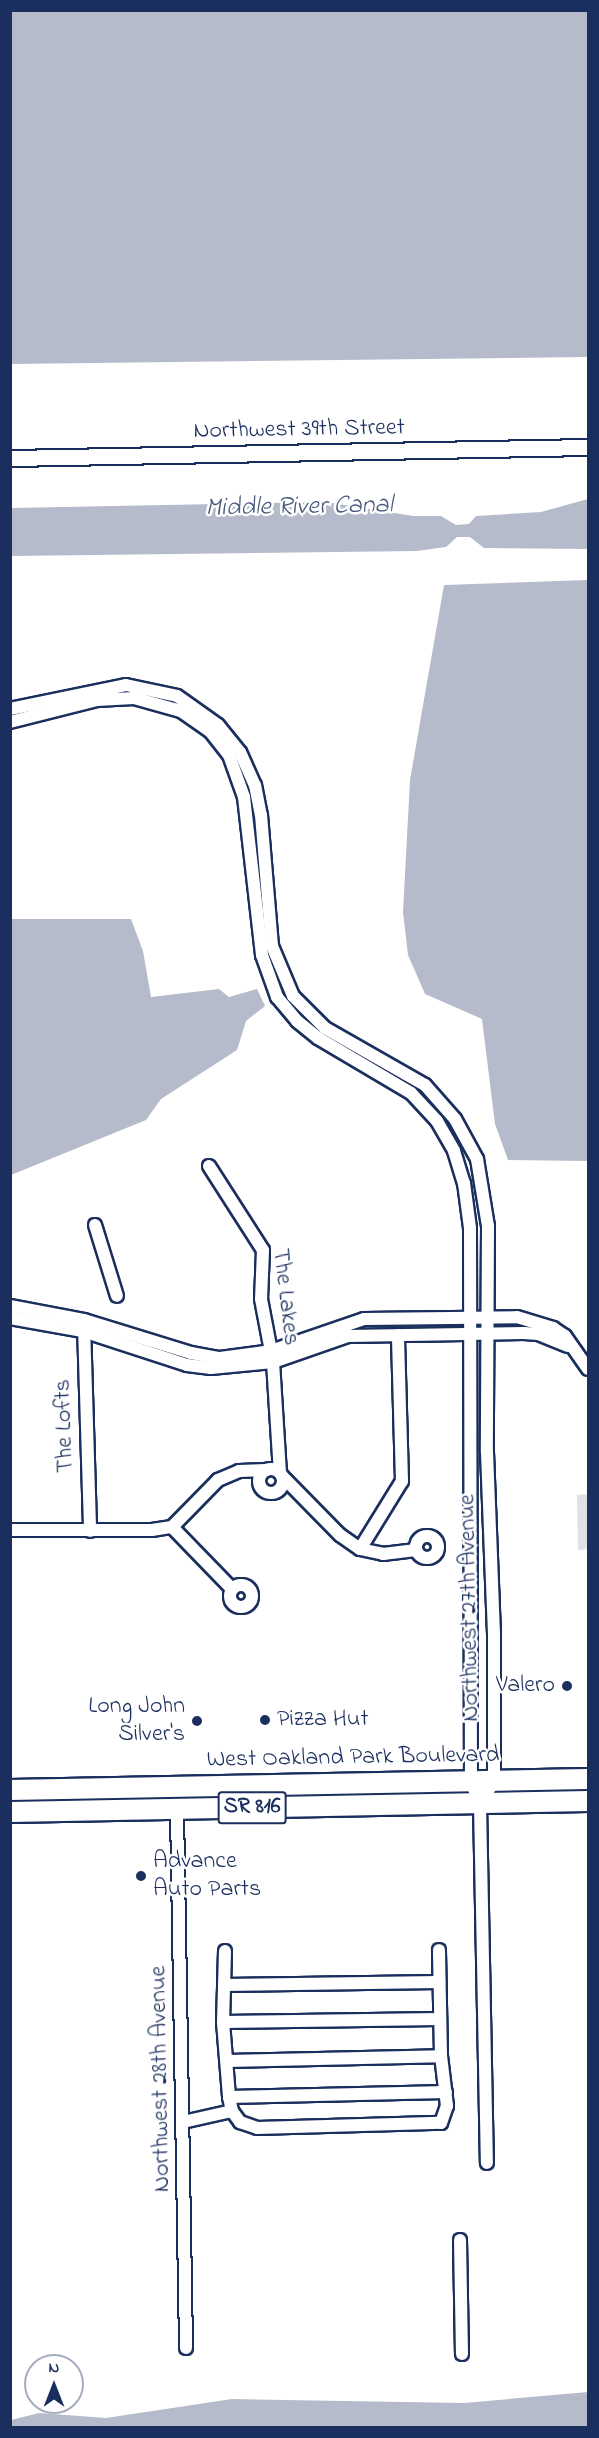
<!DOCTYPE html>
<html>
<head>
<meta charset="utf-8">
<style>
	body { margin:0 }
	#map { position:relative; width:599px; height:2438px; overflow:hidden; background:#fff; font-family:"Indie Flower",sans-serif }
	div>[style] { position:absolute }
	.green>* { inset:0; background:#dee1e7 }
	.water>* { inset:0; background:#b5bbca }
	.roads { filter:drop-shadow(2px 0 #1b2f5e) drop-shadow(-2px 0 #1b2f5e) drop-shadow(0 2px #1b2f5e) drop-shadow(0 -2px #1b2f5e) }
	.minor>* { height:12px; margin:-6px; padding:0 6px; transform-origin:6px; border-radius:6px; background:#fff }
	.minor>.ring { margin:-6px; padding:0; box-sizing:content-box; background:none; border:12px solid #fff; border-radius:50% }
	.tertiary>* { height:15px; margin:-7.5px; padding:0 7.5px; transform-origin:7.5px; border-radius:7.5px; background:#fff }
	.primary>* { height:20px; margin:-10px; padding:0 10px; transform-origin:10px; border-radius:10px; background:#fff }
	.dots>* { width:16px; height:16px; translate:-50% -50%; box-sizing:border-box; border:3px solid #fff; border-radius:50% }
	span { translate:-50% -50%; white-space:nowrap; text-align:center; line-height:1.15; -webkit-text-stroke:5px #fff; paint-order:stroke }
	.shield-label span { padding:2px 4px; background:#fff; border:2px solid; border-radius:4px; -webkit-text-stroke-width:0 }
	.shield-label { font-size:22px; color:#1b2f5e; font-weight:700 }
	.street-label { font-size:24px; color:#1b2f5e }
	.poi-label { font-size:24px; color:#1b2f5e }
	.right { translate:-100% -50%; text-align:right }
	.left { translate:0 -50%; text-align:left }
	.water-label { font-size:26px; color:#49597e; font-style:italic }
	.frame { position:absolute; inset:0; border:12px solid #1b2f5e; pointer-events:none }
	.north { position:absolute; left:24px; top:2354px; width:60px; height:60px; box-sizing:border-box; background:#fff; border:2px solid #a4acbf; border-radius:50%; rotate:0deg; font-size:16px; font-weight:700; line-height:24px; text-align:center; color:#1b2f5e }
	.north::after { content:''; display:block; margin:auto; width:21px; height:27px; background:#1b2f5e; clip-path:polygon(50% 0,100% 100%,50% 72%,0 100%) }
</style>
</head>
<body>
<div id="map">
	<div class="green">
		<i style="clip-path:polygon(588px 1494px,588px 1549px,578px 1550px,577px 1495px)"></i>
	</div>
	<div class="water">
		<i style="clip-path:polygon(10px 11px,588px 11px,588px 357px,11px 364px)"></i>
		<i style="clip-path:polygon(588px 499px,588px 549px,484px 548px,470px 537px,457px 537px,446px 547px,417px 551px,11px 556px,11px 508px,326px 502px,413px 516px,441px 516px,456px 525px,469px 524px,476px 516px,541px 512px)"></i>
		<i style="clip-path:polygon(588px 580px,588px 1161px,508px 1160px,495px 1124px,482px 1019px,425px 994px,408px 955px,403px 912px,410px 780px,444px 585px)"></i>
		<i style="clip-path:polygon(11px 919px,131px 919px,143px 951px,151px 997px,219px 989px,229px 997px,257px 989px,265px 1006px,246px 1021px,237px 1050px,161px 1099px,146px 1120px,11px 1175px)"></i>
		<i style="clip-path:polygon(588px 2392px,588px 2427px,11px 2427px,11px 2420px,39px 2413px,106px 2418px,232px 2399px,464px 2403px)"></i>
	</div>
	<div class="roads">
		<div class="minor">
			<i style="left:10px;top:709px;width:118px;rotate:-11.7deg"></i>
			<i style="left:126px;top:685px;width:52px;rotate:12.2deg"></i>
			<i style="left:177px;top:696px;width:50px;rotate:35.3deg"></i>
			<i style="left:218px;top:725px;width:35px;rotate:51deg"></i>
			<i style="left:240px;top:752px;width:36px;rotate:66deg"></i>
			<i style="left:255px;top:785px;width:31px;rotate:79deg"></i>
			<i style="left:261px;top:815px;width:131px;rotate:85.2deg"></i>
			<i style="left:272px;top:946px;width:54px;rotate:67.2deg"></i>
			<i style="left:293px;top:996px;width:45px;rotate:45deg"></i>
			<i style="left:325px;top:1028px;width:115px;rotate:29.7deg"></i>
			<i style="left:425px;top:1085px;width:45px;rotate:48.6deg"></i>
			<i style="left:455px;top:1119px;width:46px;rotate:61.2deg"></i>
			<i style="left:477px;top:1159px;width:68px;rotate:80.7deg"></i>
			<i style="left:488px;top:1226px;width:226px;rotate:90.3deg"></i>
			<i style="left:487px;top:1452px;width:181px;rotate:87.8deg"></i>
			<i style="left:494px;top:1633px;width:148px;rotate:90deg"></i>
			<i style="left:494px;top:1781px;width:27px;rotate:121deg"></i>
			<i style="left:480px;top:1804px;width:359px;rotate:88.9deg"></i>
			<i style="left:10px;top:722px;width:90px;rotate:-14.2deg"></i>
			<i style="left:97px;top:700px;width:37px;rotate:-3deg"></i>
			<i style="left:134px;top:698px;width:49px;rotate:15.5deg"></i>
			<i style="left:181px;top:711px;width:35px;rotate:35deg"></i>
			<i style="left:210px;top:731px;width:31px;rotate:52deg"></i>
			<i style="left:229px;top:755px;width:45px;rotate:70.3deg"></i>
			<i style="left:244px;top:797px;width:159px;rotate:83.5deg"></i>
			<i style="left:262px;top:955px;width:45px;rotate:70.3deg"></i>
			<i style="left:277px;top:997px;width:31px;rotate:50deg"></i>
			<i style="left:297px;top:1021px;width:27px;rotate:39deg"></i>
			<i style="left:318px;top:1038px;width:108px;rotate:30.6deg"></i>
			<i style="left:411px;top:1093px;width:38px;rotate:47deg"></i>
			<i style="left:437px;top:1121px;width:34px;rotate:60deg"></i>
			<i style="left:454px;top:1151px;width:34px;rotate:73deg"></i>
			<i style="left:464px;top:1183px;width:45px;rotate:82.4deg"></i>
			<i style="left:470px;top:1228px;width:553px;rotate:89.9deg"></i>
			<i style="left:471px;top:1781px;width:25px;rotate:69deg"></i>
			<i style="left:209px;top:1166px;width:100px;rotate:57.3deg"></i>
			<i style="left:263px;top:1250px;width:49px;rotate:92.3deg"></i>
			<i style="left:261px;top:1299px;width:64px;rotate:79.2deg"></i>
			<i style="left:273px;top:1362px;width:111px;rotate:86.4deg"></i>
			<i style="left:95px;top:1225px;width:74px;rotate:72.8deg"></i>
			<i style="left:10px;top:1306px;width:75px;rotate:10.7deg"></i>
			<i style="left:84px;top:1320px;width:112px;rotate:17.1deg"></i>
			<i style="left:191px;top:1353px;width:29px;rotate:10deg"></i>
			<i style="left:220px;top:1358px;width:51px;rotate:-7.8deg"></i>
			<i style="left:271px;top:1351px;width:98px;rotate:-19deg"></i>
			<i style="left:364px;top:1319px;width:153px;rotate:-0.7deg"></i>
			<i style="left:517px;top:1317px;width:38px;rotate:17deg"></i>
			<i style="left:553px;top:1328px;width:14px;rotate:34deg"></i>
			<i style="left:565px;top:1336px;width:40px;rotate:55.1deg"></i>
			<i style="left:10px;top:1318px;width:74px;rotate:10.1deg"></i>
			<i style="left:83px;top:1331px;width:109px;rotate:18.1deg"></i>
			<i style="left:187px;top:1365px;width:24px;rotate:7deg"></i>
			<i style="left:211px;top:1368px;width:62px;rotate:-5.5deg"></i>
			<i style="left:273px;top:1362px;width:79px;rotate:-19.1deg"></i>
			<i style="left:348px;top:1336px;width:176px;rotate:-1deg"></i>
			<i style="left:524px;top:1333px;width:14px;rotate:4deg"></i>
			<i style="left:538px;top:1334px;width:32px;rotate:22deg"></i>
			<i style="left:84px;top:1325px;width:206px;rotate:88.3deg"></i>
			<i class="ring" style="left:259px;top:1469px;width:12px;height:12px"></i>
			<i style="left:282px;top:1476px;width:83px;rotate:45.5deg"></i>
			<i style="left:340px;top:1535px;width:24px;rotate:35deg"></i>
			<i style="left:360px;top:1549px;width:24px;rotate:12deg"></i>
			<i style="left:383px;top:1554px;width:33px;rotate:-7deg"></i>
			<i style="left:172px;top:1527px;width:66px;rotate:-45.6deg"></i>
			<i style="left:218px;top:1480px;width:23px;rotate:-23deg"></i>
			<i style="left:239px;top:1471px;width:27px;rotate:-2deg"></i>
			<i style="left:172px;top:1527px;width:86px;rotate:45.9deg"></i>
			<i style="left:10px;top:1530px;width:142px"></i>
			<i style="left:152px;top:1530px;width:20px;rotate:-9deg"></i>
			<i class="ring" style="left:416px;top:1536px;width:10px;height:10px"></i>
			<i style="left:360px;top:1549px;width:80px;rotate:-58.3deg"></i>
			<i style="left:402px;top:1481px;width:146px;rotate:-91.6deg"></i>
			<i class="ring" style="left:230px;top:1585px;width:10px;height:10px"></i>
			<i style="left:177px;top:1809px;width:539px;rotate:89.04deg"></i>
			<i style="left:225px;top:1951px;width:71px;rotate:91.6deg"></i>
			<i style="left:223px;top:2022px;width:75px;rotate:85.4deg"></i>
			<i style="left:229px;top:2097px;width:14px;rotate:78deg"></i>
			<i style="left:232px;top:2111px;width:14px;rotate:54deg"></i>
			<i style="left:240px;top:2122px;width:18px;rotate:19deg"></i>
			<i style="left:257px;top:2128px;width:184px;rotate:-1.6deg"></i>
			<i style="left:441px;top:2123px;width:18px;rotate:-71deg"></i>
			<i style="left:447px;top:2106px;width:50px;rotate:-96.8deg"></i>
			<i style="left:441px;top:2056px;width:106px;rotate:-91.1deg"></i>
			<i style="left:224px;top:1985px;width:215px;rotate:-0.8deg"></i>
			<i style="left:223px;top:2022px;width:217px;rotate:-0.8deg"></i>
			<i style="left:227px;top:2061px;width:214px;rotate:-1.3deg"></i>
			<i style="left:229px;top:2097px;width:217px;rotate:-1.3deg"></i>
			<i style="left:183px;top:2122px;width:50px;rotate:-12.7deg"></i>
			<i style="left:460px;top:2240px;width:114px;rotate:89deg"></i>
		</div>
		<div class="tertiary">
			<i style="left:10px;top:458px;width:578px;rotate:-1.09deg"></i>
		</div>
		<div class="primary">
			<i style="left:10px;top:1790px;width:578px;rotate:-1.09deg"></i>
			<i style="left:10px;top:1812px;width:578px;rotate:-1.09deg"></i>
		</div>
	</div>
	<div class="dots">
		<i style="left:567px;top:1686px;background:#1b2f5e"></i>
		<i style="left:265px;top:1720px;background:#1b2f5e"></i>
		<i style="left:197px;top:1721px;background:#1b2f5e"></i>
		<i style="left:141px;top:1876px;background:#1b2f5e"></i>
	</div>
	<div class="shield-label">
		<span style="left:252px;top:1808px">SR 816</span>
	</div>
	<div class="street-label">
		<span style="left:299px;top:430px;rotate:-1deg">Northwest 39th Street</span>
		<span style="left:285px;top:1297px;rotate:83deg">The Lakes</span>
		<span style="left:65px;top:1426px;rotate:-92deg">The Lofts</span>
		<span style="left:470px;top:1608px;rotate:-91deg">Northwest 27th Avenue</span>
		<span style="left:353px;top:1758px;rotate:-1deg">West Oakland Park Boulevard</span>
		<span style="left:161px;top:2079px;rotate:-91deg">Northwest 28th Avenue</span>
	</div>
	<div class="poi-label">
		<span class="right" style="left:555px;top:1686px">Valero</span>
		<span class="right" style="left:185px;top:1721px">Long John<br>Silver's</span>
		<span class="left" style="left:277px;top:1720px">Pizza Hut</span>
		<span class="left" style="left:153px;top:1876px">Advance<br>Auto Parts</span>
	</div>
	<div class="water-label">
		<span style="left:299px;top:508px;rotate:-1deg">Middle River Canal</span>
	</div>
	<div class="frame"></div>
	<div class="north">N</div>
</div>
</body>
</html>
